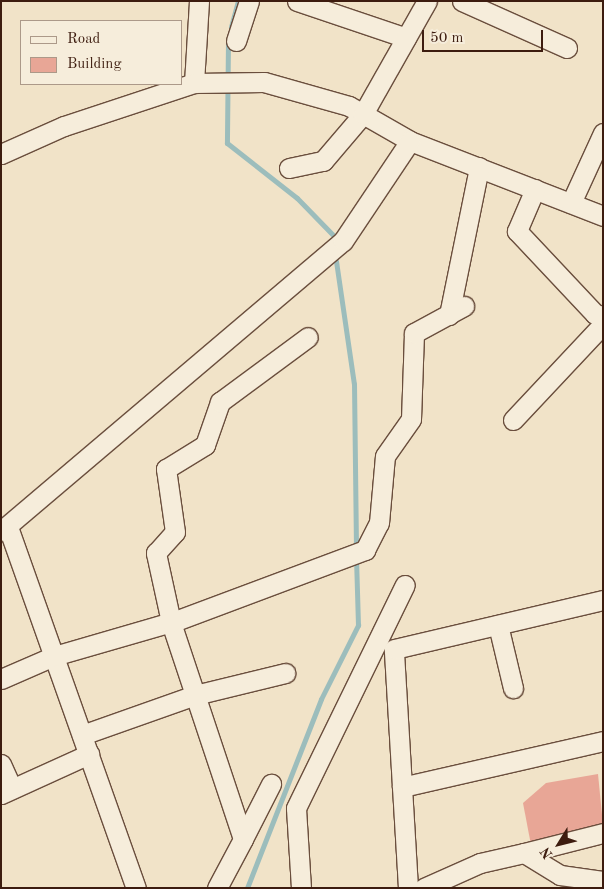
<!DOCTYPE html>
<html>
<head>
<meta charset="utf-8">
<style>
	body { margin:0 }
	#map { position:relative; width:604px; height:889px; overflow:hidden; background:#f1e3c8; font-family:"Old Standard TT",serif }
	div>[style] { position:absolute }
	.stream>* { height:5px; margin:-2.5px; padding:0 2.5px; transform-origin:2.5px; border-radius:2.5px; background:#9cbdbc }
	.building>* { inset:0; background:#e8a696 }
	.roads { filter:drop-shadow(1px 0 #6a4e3d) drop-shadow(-1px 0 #6a4e3d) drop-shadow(0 1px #6a4e3d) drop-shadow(0 -1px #6a4e3d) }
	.minor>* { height:19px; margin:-9.5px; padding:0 9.5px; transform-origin:9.5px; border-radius:9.5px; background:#f6eddb }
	span { translate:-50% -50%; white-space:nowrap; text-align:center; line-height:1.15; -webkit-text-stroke:4px #f6eddb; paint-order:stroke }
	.frame { position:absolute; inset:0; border:2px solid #3d1c0f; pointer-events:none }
	.legend { position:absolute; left:20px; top:20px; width:162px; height:65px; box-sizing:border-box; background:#f6eddb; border:1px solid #ac9989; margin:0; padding:6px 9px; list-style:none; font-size:15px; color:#3d1c0f }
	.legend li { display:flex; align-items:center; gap:10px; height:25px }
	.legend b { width:25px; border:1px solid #ac9989 }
	.north { position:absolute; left:534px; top:819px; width:50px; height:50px; -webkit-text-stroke:4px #f6eddb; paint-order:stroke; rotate:234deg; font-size:14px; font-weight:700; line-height:20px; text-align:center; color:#3d1c0f }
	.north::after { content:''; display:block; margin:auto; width:18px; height:22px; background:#3d1c0f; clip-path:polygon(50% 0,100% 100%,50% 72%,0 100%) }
	.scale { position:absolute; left:422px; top:30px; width:121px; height:22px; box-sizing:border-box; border:2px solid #3d1c0f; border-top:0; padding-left:6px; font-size:15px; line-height:18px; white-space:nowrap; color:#3d1c0f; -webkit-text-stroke:4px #f6eddb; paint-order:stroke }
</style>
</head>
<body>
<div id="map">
	<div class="stream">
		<i style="left:231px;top:27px;width:27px;rotate:-75deg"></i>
		<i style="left:228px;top:41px;width:102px;rotate:90.6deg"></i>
		<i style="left:227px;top:143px;width:89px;rotate:38.2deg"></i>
		<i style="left:297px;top:198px;width:52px;rotate:45.8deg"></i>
		<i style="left:336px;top:261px;width:124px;rotate:81.7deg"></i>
		<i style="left:354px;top:384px;width:165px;rotate:89.3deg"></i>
		<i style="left:247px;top:888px;width:203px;rotate:-68.6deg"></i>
		<i style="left:321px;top:699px;width:83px;rotate:-63.4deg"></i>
		<i style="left:358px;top:625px;width:67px;rotate:-91.7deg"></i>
	</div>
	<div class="building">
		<i style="clip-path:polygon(598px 774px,603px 825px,531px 845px,523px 803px,546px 783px)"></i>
	</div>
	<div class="roads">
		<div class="minor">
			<i style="left:297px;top:1px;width:115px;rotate:18.7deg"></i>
			<i style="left:462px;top:1px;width:115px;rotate:24.1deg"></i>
			<i style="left:236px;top:41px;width:42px;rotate:-72deg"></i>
			<i style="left:194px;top:83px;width:82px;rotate:-86.5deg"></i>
			<i style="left:1px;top:154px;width:69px;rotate:-24deg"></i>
			<i style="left:64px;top:126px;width:137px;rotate:-18.3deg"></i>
			<i style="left:194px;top:83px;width:70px;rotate:-0.8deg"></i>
			<i style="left:264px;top:82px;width:88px;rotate:15.8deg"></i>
			<i style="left:349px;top:106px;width:70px;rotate:29.8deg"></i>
			<i style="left:410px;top:141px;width:207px;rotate:21.2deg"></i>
			<i style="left:289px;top:168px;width:35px;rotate:-12deg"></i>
			<i style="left:323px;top:161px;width:62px;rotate:-49.6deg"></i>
			<i style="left:363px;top:114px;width:130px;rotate:-60.5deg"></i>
			<i style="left:535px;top:189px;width:46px;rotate:113.2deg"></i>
			<i style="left:517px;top:231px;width:114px;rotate:46.8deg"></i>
			<i style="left:595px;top:314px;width:8px;rotate:14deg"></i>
			<i style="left:571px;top:203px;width:77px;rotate:-65.4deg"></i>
			<i style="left:449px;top:315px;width:151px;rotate:-78.5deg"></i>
			<i style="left:513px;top:420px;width:132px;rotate:-46.8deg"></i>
			<i style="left:8px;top:527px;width:383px;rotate:70.5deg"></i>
			<i style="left:1px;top:531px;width:448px;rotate:-40.3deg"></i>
			<i style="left:343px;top:241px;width:120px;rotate:-56.2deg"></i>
			<i style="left:498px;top:625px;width:65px;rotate:76.6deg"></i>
			<i style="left:1px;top:679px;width:58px;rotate:-23.5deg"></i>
			<i style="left:54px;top:656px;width:129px;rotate:-16.2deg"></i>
			<i style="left:178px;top:620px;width:200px;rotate:-20.5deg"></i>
			<i style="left:365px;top:550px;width:30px;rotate:-63deg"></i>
			<i style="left:379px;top:523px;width:67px;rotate:-84.9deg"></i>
			<i style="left:385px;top:456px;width:45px;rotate:-54.9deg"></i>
			<i style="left:411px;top:419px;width:86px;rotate:-88deg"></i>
			<i style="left:414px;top:333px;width:57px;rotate:-28.4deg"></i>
			<i style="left:82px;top:735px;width:120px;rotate:-19.5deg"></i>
			<i style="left:195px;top:695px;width:93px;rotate:-13.7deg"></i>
			<i style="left:1px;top:764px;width:27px;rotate:66deg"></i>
			<i style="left:402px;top:787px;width:206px;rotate:-12.9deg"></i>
			<i style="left:1px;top:794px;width:97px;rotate:-24.4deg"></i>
			<i style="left:243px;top:839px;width:62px;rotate:-63deg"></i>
			<i style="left:524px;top:853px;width:81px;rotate:-14.2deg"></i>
			<i style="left:217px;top:888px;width:55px;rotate:-62deg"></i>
			<i style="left:243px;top:839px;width:229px;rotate:-108.4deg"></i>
			<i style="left:171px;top:622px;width:71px;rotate:-102.3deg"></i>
			<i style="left:156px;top:553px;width:28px;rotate:-48deg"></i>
			<i style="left:175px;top:532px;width:64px;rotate:-98.1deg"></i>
			<i style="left:166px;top:469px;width:46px;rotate:-31.6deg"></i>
			<i style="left:205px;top:445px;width:46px;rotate:-70.8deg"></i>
			<i style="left:220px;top:402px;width:109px;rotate:-36.5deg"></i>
			<i style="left:301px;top:888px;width:80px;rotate:-93.6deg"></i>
			<i style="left:296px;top:808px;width:248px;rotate:-64deg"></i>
			<i style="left:408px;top:888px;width:239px;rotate:-93.4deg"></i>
			<i style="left:394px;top:649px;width:215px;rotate:-13.2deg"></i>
			<i style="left:424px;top:888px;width:61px;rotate:-24.1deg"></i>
			<i style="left:480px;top:863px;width:45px;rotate:-12.8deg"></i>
			<i style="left:524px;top:853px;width:42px;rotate:31.4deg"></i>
			<i style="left:560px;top:875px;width:43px;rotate:7.9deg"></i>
		</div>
	</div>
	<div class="frame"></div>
	<ul class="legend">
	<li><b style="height:6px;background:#f6eddb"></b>Road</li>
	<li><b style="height:14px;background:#e8a696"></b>Building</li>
	</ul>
	<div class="north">N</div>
	<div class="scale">50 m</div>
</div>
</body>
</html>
